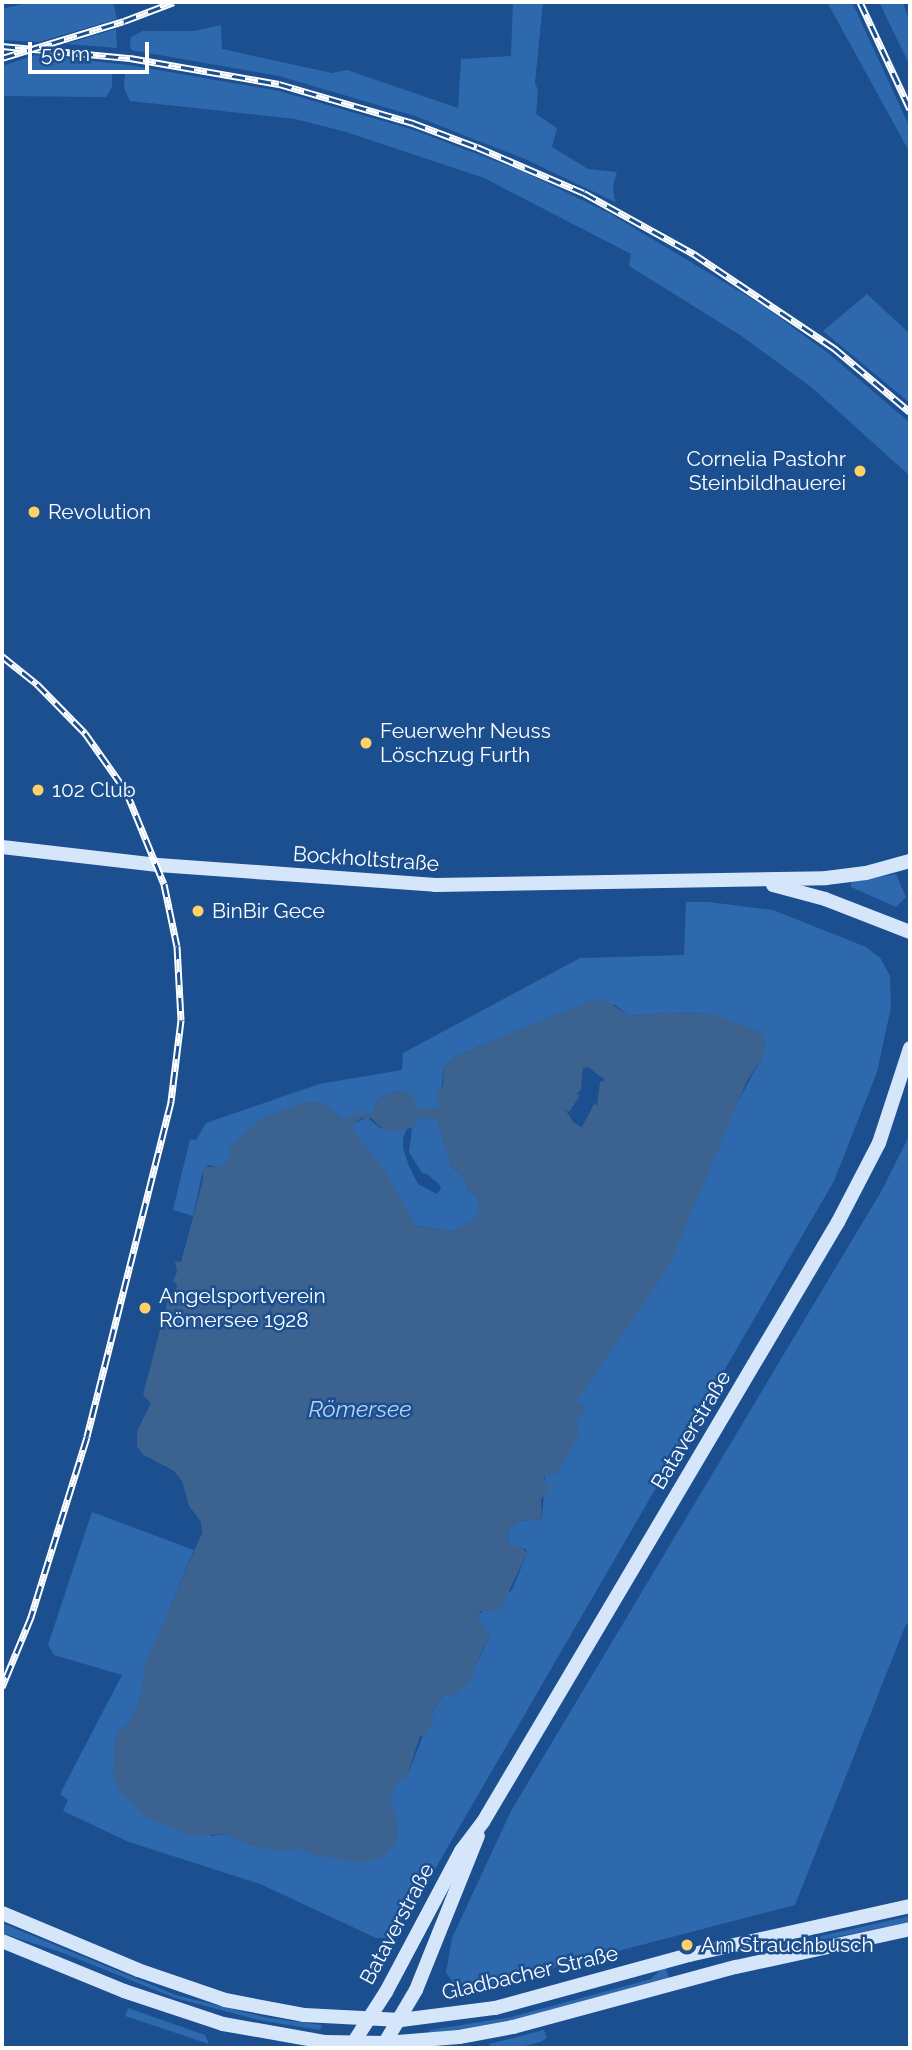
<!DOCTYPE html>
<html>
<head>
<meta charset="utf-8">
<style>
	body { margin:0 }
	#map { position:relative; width:912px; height:2050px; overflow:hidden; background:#1b4f8f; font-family:Raleway,sans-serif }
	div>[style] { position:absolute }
	.green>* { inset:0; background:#2e69ad }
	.water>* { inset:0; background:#3c6290 }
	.secondary>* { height:14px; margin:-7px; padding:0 7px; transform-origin:7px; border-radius:7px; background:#d6e6fa }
	.rail>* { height:7px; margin-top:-3.5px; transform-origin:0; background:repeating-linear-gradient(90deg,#1b4f8f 0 13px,#fff 0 26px); box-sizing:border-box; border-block:2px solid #fff }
	.dots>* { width:19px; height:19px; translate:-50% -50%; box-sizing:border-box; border:4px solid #1b4f8f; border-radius:50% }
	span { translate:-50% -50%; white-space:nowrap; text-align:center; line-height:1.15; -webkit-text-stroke:5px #1b4f8f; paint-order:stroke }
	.poi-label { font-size:21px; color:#fff }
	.right { translate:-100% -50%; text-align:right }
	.left { translate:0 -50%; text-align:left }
	.street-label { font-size:21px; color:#fff }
	.water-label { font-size:23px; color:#b5d3f5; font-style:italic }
	.frame { position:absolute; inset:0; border:4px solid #fff; pointer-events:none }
	.scale { position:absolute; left:28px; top:42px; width:121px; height:32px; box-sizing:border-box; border:4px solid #fff; border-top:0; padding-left:9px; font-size:21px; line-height:24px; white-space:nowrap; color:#fff; -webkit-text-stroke:5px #1b4f8f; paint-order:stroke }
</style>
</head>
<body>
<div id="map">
	<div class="green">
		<i style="clip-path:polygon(30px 2px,113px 2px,117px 19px,39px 42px,2px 40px,2px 9px)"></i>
		<i style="clip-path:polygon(513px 2px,543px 2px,535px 83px,538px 90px,536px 114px,557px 128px,552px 147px,588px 169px,617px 172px,613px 186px,615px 202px,525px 159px,415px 116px,279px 76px,131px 50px,130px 43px,131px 37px,143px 31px,194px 31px,221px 25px,222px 49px,332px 73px,347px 70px,458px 108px,461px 59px,511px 56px)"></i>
		<i style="clip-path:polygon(827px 2px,852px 2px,910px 128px,910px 153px)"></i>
		<i style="clip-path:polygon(879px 2px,903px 2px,910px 24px,910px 66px)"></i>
		<i style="clip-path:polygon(116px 29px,117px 48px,66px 44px)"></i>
		<i style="clip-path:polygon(35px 55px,129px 65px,279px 91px,414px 130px,522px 171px,609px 213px,762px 305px,828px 353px,909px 422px,910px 476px,810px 386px,740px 335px,629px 266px,631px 254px,484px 178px,346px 132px,295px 119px,130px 101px,124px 88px,125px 73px,112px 72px,112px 87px,106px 97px,2px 96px,2px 66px)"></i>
		<i style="clip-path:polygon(867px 294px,910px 334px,910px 403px,823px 331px)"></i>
		<i style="clip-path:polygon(896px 874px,906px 897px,896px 907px,851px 887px,851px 882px)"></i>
		<i style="clip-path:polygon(686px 902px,709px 902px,773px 910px,866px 947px,881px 959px,890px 976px,891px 1007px,877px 1072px,834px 1181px,424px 1888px,389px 1938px,376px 1938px,260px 1884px,129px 1842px,63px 1811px,68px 1800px,60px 1794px,122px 1675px,54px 1655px,48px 1645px,92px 1512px,194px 1550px,146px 1665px,140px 1701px,129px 1723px,118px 1731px,115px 1744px,211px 1836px,225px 1834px,251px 1845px,277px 1850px,295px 1846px,316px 1855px,332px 1856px,396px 1816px,389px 1802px,397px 1781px,407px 1777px,432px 1712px,443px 1696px,456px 1694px,473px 1671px,489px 1637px,476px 1616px,512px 1590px,527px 1553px,526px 1549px,508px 1545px,507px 1531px,520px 1521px,542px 1519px,545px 1474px,584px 1406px,576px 1401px,762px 1057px,712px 1014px,668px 1013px,629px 1016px,615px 1005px,592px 1001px,458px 1055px,444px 1067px,439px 1108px,417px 1108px,401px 1090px,378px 1098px,372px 1114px,345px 1120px,322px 1103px,305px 1102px,260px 1120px,228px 1163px,217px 1167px,208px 1165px,202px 1174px,193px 1216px,173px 1210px,190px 1139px,196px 1140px,206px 1123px,319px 1084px,402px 1070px,403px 1053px,580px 958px,684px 955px)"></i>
		<i style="clip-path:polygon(367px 1117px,380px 1128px,407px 1129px,403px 1138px,403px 1148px,409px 1166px,418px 1184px,437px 1194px,441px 1189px,439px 1184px,427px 1174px,422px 1173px,409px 1152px,412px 1128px,418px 1118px,437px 1118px,451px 1167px,462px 1175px,469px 1191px,478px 1196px,479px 1209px,473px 1221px,453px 1231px,416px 1226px,356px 1134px,351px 1125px)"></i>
		<i style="clip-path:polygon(910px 1134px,910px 1625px,906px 1624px,795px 1905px,480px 1987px,458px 1988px,446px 1973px,452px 1938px,511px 1811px,882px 1190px)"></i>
		<i style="clip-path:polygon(910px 1916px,910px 1922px,768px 1951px,772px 1947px)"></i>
		<i style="clip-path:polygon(2px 1923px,176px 1995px,264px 2017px,322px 2025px,320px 2030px,263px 2021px,175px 1998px,63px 1953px,2px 1933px)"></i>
		<i style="clip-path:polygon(662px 1968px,666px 1968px,669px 1978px,514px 2020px,427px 2035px,430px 2030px,511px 2017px,651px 1979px)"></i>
		<i style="clip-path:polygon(128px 2008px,205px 2035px,209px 2044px,125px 2016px)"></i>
		<i style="clip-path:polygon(544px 2030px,547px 2038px,540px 2042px,517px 2048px,490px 2048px,489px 2044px)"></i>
	</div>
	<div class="water">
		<i style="clip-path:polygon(evenodd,592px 1001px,607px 1001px,629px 1016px,668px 1013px,712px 1014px,763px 1033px,766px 1041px,762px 1057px,746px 1083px,668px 1268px,577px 1400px,584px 1406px,584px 1414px,576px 1420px,579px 1433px,557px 1474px,545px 1475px,544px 1480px,550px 1487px,541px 1499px,542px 1519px,521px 1521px,507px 1531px,508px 1545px,521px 1546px,527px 1553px,500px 1610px,481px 1611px,476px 1616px,489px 1636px,473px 1671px,473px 1677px,456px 1694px,443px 1696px,432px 1712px,434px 1719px,426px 1735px,420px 1736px,407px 1777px,397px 1781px,390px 1802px,396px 1816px,398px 1836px,394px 1846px,380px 1859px,358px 1862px,316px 1855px,295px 1847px,294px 1850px,276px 1850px,251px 1845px,225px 1834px,194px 1836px,149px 1819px,120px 1791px,113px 1775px,115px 1744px,118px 1731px,129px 1723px,140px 1701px,145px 1665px,202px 1533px,201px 1522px,189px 1506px,182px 1481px,174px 1471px,142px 1454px,137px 1446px,137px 1431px,151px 1403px,143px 1395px,168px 1299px,174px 1300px,177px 1285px,173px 1281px,177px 1272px,175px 1261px,181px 1262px,203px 1180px,203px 1167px,217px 1167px,228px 1163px,230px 1146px,260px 1120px,304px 1102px,322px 1103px,345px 1120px,357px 1113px,372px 1114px,378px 1098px,401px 1090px,413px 1096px,417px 1108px,439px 1108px,436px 1096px,443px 1086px,444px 1067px,458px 1055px,592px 1001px,588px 1067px,605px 1080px,600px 1082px,597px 1105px,594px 1104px,582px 1127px,574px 1123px,566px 1111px,570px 1111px,580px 1095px,577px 1094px,581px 1089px,583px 1068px,588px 1067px,592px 1001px,362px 1118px,371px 1118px,386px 1132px,412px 1128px,418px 1118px,437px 1119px,451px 1167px,462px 1175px,469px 1191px,478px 1196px,479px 1209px,473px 1221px,453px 1231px,416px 1226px,385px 1171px,356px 1134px,352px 1125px,362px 1118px)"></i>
	</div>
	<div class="secondary">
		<i style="left:2px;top:847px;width:157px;rotate:6.6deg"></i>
		<i style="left:158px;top:865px;width:278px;rotate:4.1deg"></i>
		<i style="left:435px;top:885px;width:391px;rotate:-1deg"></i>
		<i style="left:826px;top:878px;width:40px;rotate:-7.1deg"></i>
		<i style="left:866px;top:873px;width:46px;rotate:-15.3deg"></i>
		<i style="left:773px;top:885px;width:54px;rotate:15.1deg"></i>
		<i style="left:825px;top:899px;width:91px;rotate:21.2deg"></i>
		<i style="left:2px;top:1913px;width:147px;rotate:22.7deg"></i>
		<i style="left:138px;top:1970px;width:92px;rotate:19deg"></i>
		<i style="left:225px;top:2000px;width:80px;rotate:10.8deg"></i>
		<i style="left:304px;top:2015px;width:97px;rotate:3deg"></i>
		<i style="left:401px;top:2020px;width:95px;rotate:-7.3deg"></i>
		<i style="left:495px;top:2008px;width:201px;rotate:-15.3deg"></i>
		<i style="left:689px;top:1955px;width:226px;rotate:-12.5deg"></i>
		<i style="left:2px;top:1941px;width:132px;rotate:22.3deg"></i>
		<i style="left:124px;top:1991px;width:104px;rotate:18.4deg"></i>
		<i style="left:223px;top:2024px;width:104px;rotate:10deg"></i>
		<i style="left:325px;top:2042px;width:60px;rotate:1deg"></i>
		<i style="left:385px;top:2043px;width:74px;rotate:-4.6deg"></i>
		<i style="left:459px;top:2037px;width:55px;rotate:-10.5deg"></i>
		<i style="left:513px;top:2027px;width:231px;rotate:-15.1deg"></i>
		<i style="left:736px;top:1967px;width:178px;rotate:-12.3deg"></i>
		<i style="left:383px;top:2046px;width:65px;rotate:-59.5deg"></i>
		<i style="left:416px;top:1990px;width:166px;rotate:-68.1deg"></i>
		<i style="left:350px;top:2048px;width:67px;rotate:-57.3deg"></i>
		<i style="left:386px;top:1992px;width:160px;rotate:-62deg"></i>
		<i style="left:461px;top:1851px;width:36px;rotate:-53deg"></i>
		<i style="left:483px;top:1822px;width:697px;rotate:-59.39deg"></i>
		<i style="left:838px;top:1222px;width:89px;rotate:-62.6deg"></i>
		<i style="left:879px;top:1143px;width:100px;rotate:-71.9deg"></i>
	</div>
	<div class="rail">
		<i style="left:860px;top:2px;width:118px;rotate:65deg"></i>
		<i style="left:2px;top:46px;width:129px;rotate:5.4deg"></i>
		<i style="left:130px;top:58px;width:151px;rotate:9.9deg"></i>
		<i style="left:279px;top:84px;width:140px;rotate:16.2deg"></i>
		<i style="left:413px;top:123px;width:68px;rotate:20.6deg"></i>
		<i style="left:477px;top:147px;width:116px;rotate:23.3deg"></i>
		<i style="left:584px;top:193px;width:126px;rotate:29deg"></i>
		<i style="left:694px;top:254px;width:169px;rotate:33.9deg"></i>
		<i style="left:834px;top:348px;width:99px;rotate:40.1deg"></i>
		<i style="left:2px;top:58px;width:127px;rotate:-16.9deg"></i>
		<i style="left:124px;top:21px;width:53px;rotate:-20.8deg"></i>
		<i style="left:2px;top:656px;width:45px;rotate:38.7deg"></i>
		<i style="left:37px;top:684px;width:69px;rotate:45.6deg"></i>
		<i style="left:85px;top:733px;width:71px;rotate:54.7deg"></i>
		<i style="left:126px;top:791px;width:100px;rotate:67.8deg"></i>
		<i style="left:164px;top:884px;width:63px;rotate:78.2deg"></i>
		<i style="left:177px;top:946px;width:74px;rotate:86.9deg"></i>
		<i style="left:181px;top:1020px;width:83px;rotate:97deg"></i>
		<i style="left:171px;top:1102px;width:345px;rotate:104.1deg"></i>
		<i style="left:87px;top:1437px;width:189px;rotate:107.3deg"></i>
		<i style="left:31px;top:1617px;width:76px;rotate:112.5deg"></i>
	</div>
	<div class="dots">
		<i style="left:860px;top:471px;background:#ffd166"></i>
		<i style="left:34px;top:512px;background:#ffd166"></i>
		<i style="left:366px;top:743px;background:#ffd166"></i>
		<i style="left:38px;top:790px;background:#ffd166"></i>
		<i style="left:198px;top:911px;background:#ffd166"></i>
		<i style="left:145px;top:1308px;background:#ffd166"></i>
		<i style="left:687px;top:1945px;background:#ffd166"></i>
	</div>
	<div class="poi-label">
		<span class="right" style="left:846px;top:471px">Cornelia Pastohr<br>Steinbildhauerei</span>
		<span class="left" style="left:48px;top:512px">Revolution</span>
		<span class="left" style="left:380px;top:743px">Feuerwehr Neuss<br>Löschzug Furth</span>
		<span class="left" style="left:52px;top:790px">102 Club</span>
		<span class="left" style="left:212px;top:911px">BinBir Gece</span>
		<span class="left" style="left:159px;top:1308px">Angelsportverein<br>Römersee 1928</span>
		<span class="left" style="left:701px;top:1945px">Am Strauchbusch</span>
	</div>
	<div class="street-label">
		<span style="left:366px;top:859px;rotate:4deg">Bockholtstraße</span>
		<span style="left:691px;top:1430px;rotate:-59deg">Bataverstraße</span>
		<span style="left:397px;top:1924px;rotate:-62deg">Bataverstraße</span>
		<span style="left:530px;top:1973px;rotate:-13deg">Gladbacher Straße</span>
	</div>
	<div class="water-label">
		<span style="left:360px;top:1409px">Römersee</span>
	</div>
	<div class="frame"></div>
	<div class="scale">50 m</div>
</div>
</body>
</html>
